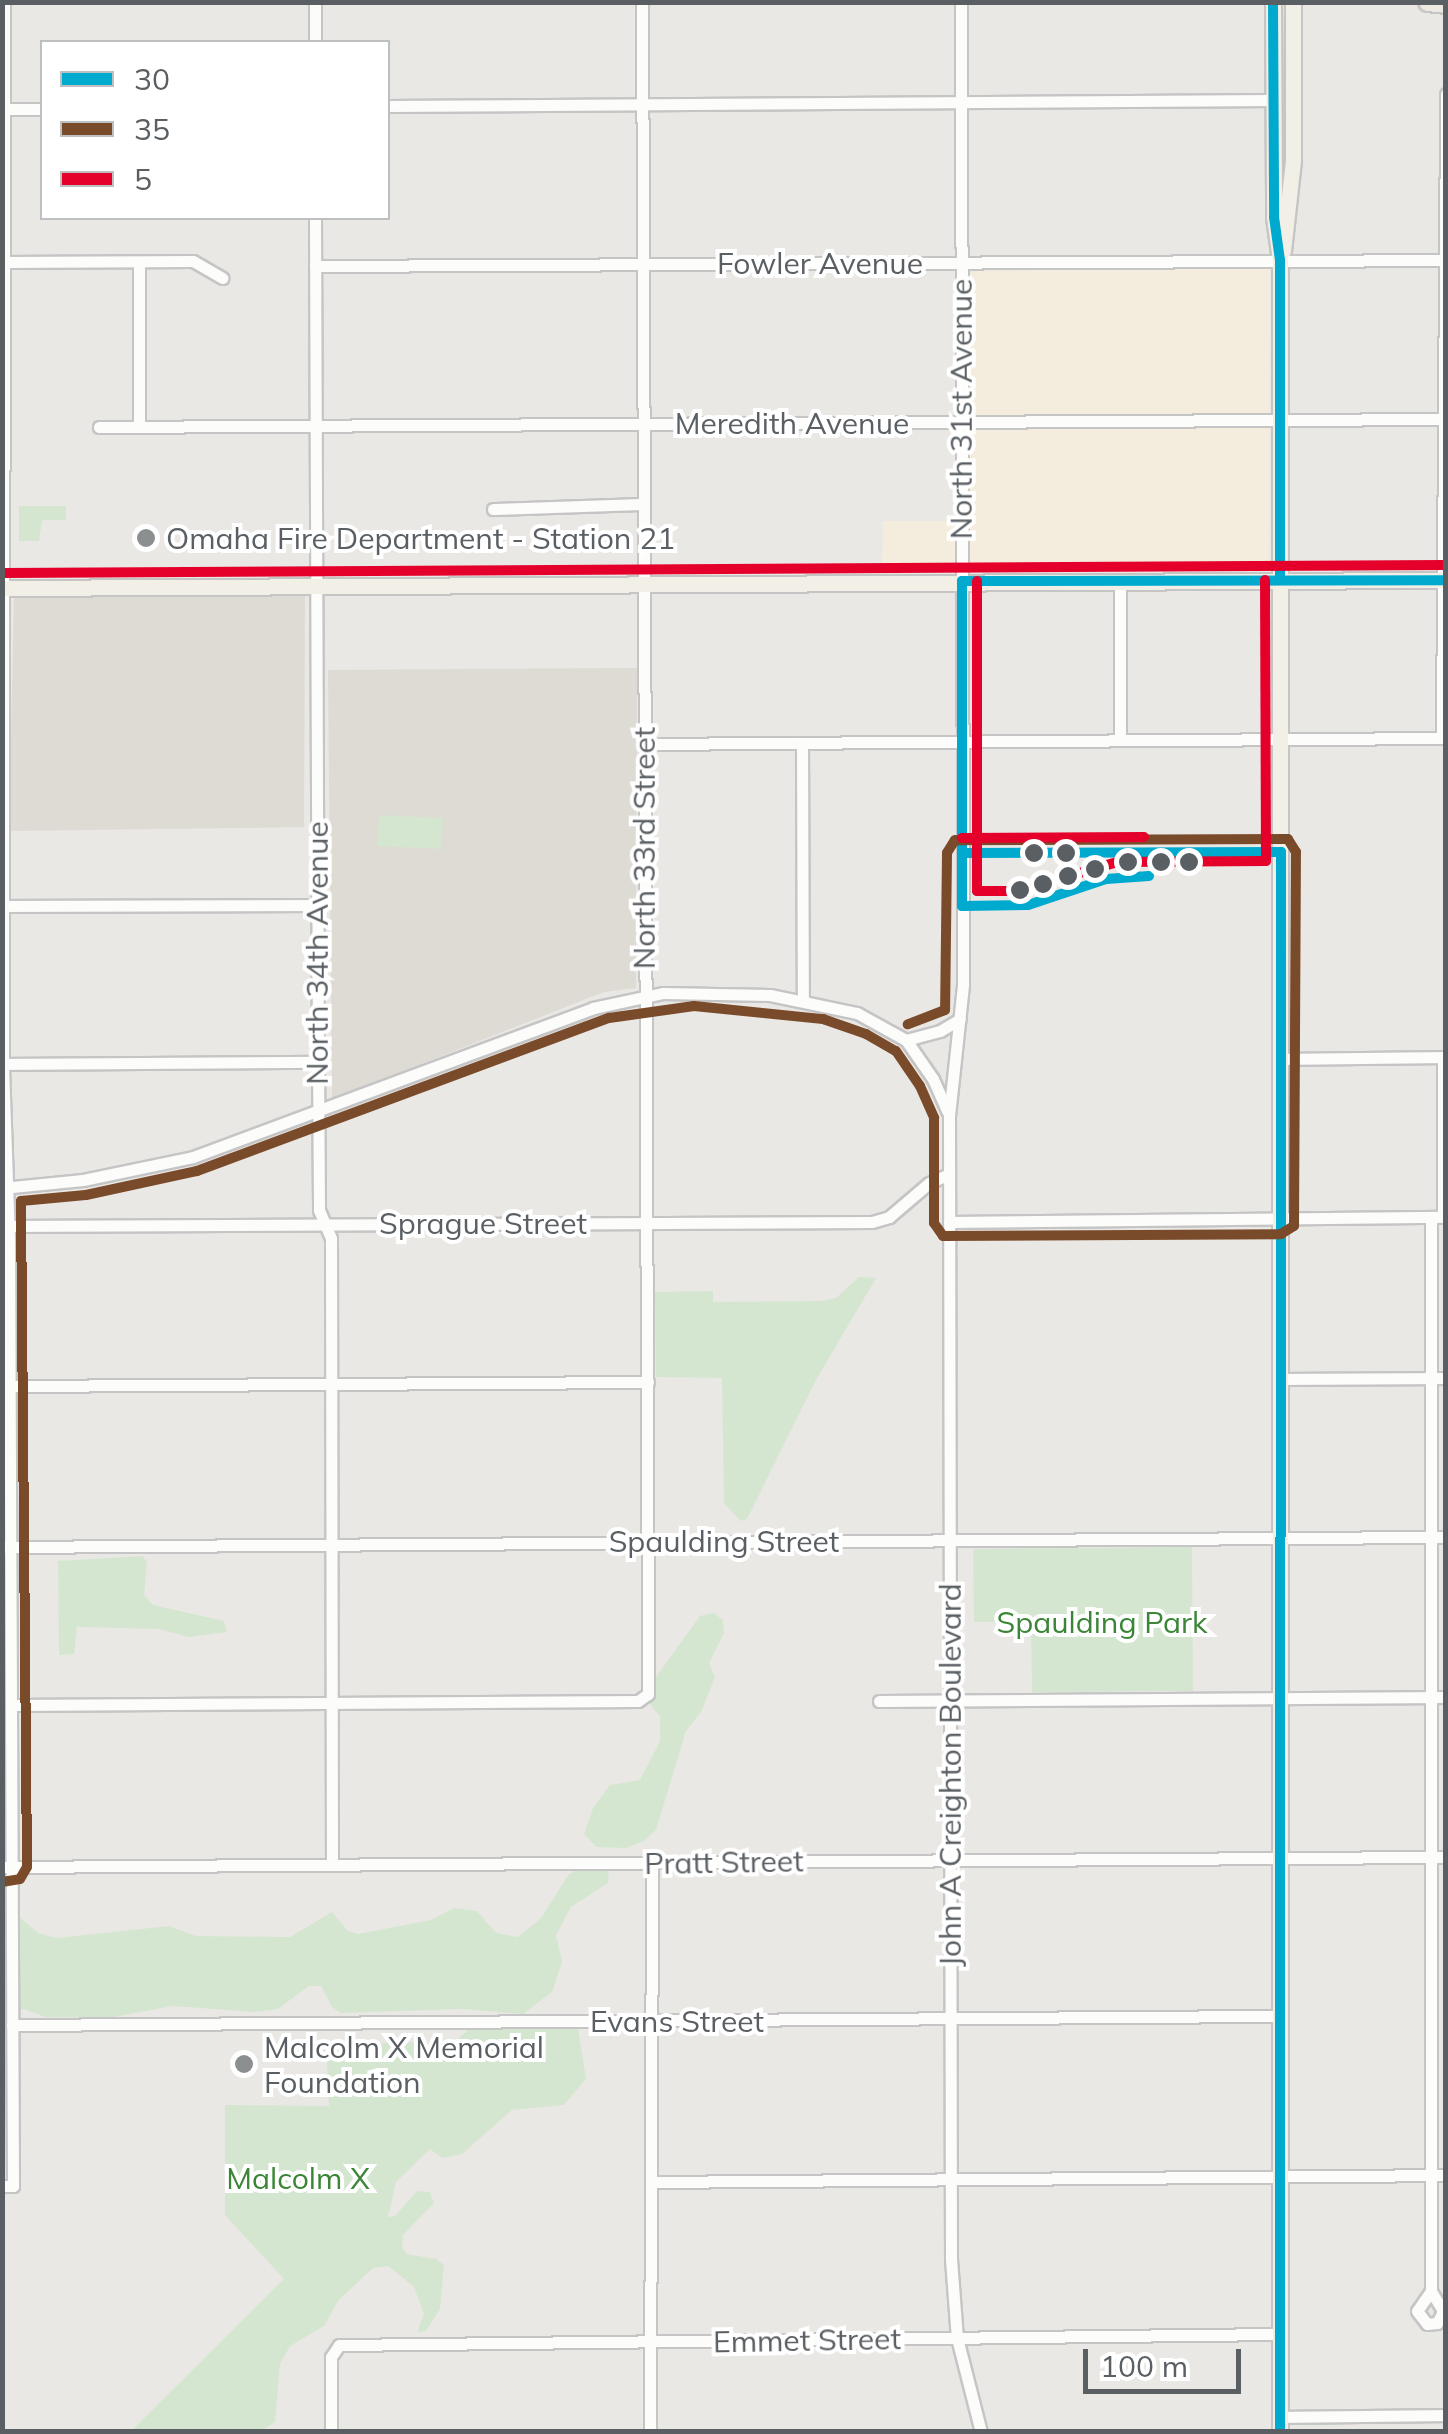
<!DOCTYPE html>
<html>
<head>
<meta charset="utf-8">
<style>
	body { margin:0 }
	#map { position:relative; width:1448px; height:2434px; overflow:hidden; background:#eae8e5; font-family:Mulish,sans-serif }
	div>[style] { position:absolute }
	.commercial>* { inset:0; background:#f4ecdd }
	.education>* { inset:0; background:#dedad4 }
	.green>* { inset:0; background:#d5e6d0 }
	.roads { filter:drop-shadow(2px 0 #c6c5c6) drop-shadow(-2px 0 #c6c5c6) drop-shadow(0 2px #c6c5c6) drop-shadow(0 -2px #c6c5c6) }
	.minor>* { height:11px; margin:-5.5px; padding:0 5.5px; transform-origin:5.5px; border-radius:5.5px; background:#fcfcfb }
	.major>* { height:15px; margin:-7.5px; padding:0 7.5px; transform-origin:7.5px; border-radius:7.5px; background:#f2efe7 }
	.highway>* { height:18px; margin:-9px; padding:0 9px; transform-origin:9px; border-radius:9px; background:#eee9e0 }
	.bus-1>* { height:10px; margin:-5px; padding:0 5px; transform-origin:5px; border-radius:5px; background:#00a9ce }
	.bus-2>* { height:10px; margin:-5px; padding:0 5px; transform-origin:5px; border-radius:5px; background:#7a4b2a }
	.bus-3>* { height:10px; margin:-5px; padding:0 5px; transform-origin:5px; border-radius:5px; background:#e4002b }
	.dots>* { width:28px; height:28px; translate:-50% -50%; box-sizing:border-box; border:5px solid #fff; border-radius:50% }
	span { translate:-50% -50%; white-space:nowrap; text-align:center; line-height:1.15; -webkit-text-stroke:8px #fff; paint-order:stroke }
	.street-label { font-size:30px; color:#5a5f63 }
	.poi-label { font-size:30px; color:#5a5f63 }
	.left { translate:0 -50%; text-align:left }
	.park-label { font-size:30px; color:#3b8636 }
	.frame { position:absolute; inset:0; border:5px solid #5a5f63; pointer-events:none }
	.legend { position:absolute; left:40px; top:40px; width:350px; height:180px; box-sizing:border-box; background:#fff; border:2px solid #bdbfc1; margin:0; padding:12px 18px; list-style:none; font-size:30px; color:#5a5f63 }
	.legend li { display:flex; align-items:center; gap:20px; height:50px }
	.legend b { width:50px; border:2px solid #bdbfc1 }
	.scale { position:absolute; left:1083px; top:2349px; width:158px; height:45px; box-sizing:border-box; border:5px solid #5a5f63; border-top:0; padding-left:12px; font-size:30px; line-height:35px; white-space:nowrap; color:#5a5f63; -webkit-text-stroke:8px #fff; paint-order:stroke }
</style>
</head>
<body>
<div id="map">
	<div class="commercial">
		<i style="clip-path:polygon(1270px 267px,1269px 569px,882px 571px,883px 521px,966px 521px,968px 271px)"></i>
	</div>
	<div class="education">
		<i style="clip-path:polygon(14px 596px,305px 596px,304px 827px,9px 831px)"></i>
		<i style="clip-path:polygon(637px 668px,636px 988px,604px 992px,332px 1099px,328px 670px)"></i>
	</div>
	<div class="green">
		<i style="clip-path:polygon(19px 506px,66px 506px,66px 520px,42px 520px,39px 541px,19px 541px)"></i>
		<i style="clip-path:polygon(379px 815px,443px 818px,441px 849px,377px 846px)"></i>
		<i style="clip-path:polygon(859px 1277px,876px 1278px,816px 1380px,747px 1519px,741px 1521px,724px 1503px,722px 1378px,656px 1377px,655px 1292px,713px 1291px,713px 1302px,821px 1301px,836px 1298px)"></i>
		<i style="clip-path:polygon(1192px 1547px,1193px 1691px,1032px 1692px,1031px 1622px,974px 1622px,973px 1549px)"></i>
		<i style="clip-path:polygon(143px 1556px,147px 1563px,144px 1595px,153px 1605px,224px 1621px,227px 1632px,189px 1637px,158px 1629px,77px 1627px,74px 1654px,59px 1655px,58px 1561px)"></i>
		<i style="clip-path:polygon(714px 1613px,723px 1620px,724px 1633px,709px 1663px,715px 1677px,701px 1712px,686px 1731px,656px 1830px,644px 1841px,626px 1848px,596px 1847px,584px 1834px,593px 1808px,610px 1785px,640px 1780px,660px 1741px,660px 1717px,647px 1700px,651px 1684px,700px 1616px)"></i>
		<i style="clip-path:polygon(583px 1867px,609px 1869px,608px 1883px,571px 1907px,556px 1935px,562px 1962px,552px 1992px,523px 2014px,463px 2009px,341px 2013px,332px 2007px,321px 1986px,309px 1986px,278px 2009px,254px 2012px,173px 2006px,108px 2018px,45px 2017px,24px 2009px,3px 2013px,2px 1902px,38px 1933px,57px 1938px,169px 1926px,196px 1936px,290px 1937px,332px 1912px,348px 1931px,358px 1934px,431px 1920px,454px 1908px,477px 1911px,496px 1933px,518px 1937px,541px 1918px,569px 1874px)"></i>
		<i style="clip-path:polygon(481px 2026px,578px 2028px,586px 2079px,564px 2105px,512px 2110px,462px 2154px,442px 2158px,430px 2149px,396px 2182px,388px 2217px,395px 2216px,417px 2191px,430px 2192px,434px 2203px,403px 2235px,402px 2247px,407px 2254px,436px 2259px,444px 2265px,440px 2309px,426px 2331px,417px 2332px,424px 2314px,414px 2287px,388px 2266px,373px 2268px,338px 2301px,324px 2326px,290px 2346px,280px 2364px,275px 2422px,261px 2431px,130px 2432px,284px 2279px,225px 2215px,225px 2105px,329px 2106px,326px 2044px,423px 2042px,449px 2047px,468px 2030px)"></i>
	</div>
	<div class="roads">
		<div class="minor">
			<i style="left:315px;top:2px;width:40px;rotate:90deg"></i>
			<i style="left:961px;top:2px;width:983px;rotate:89.88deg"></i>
			<i style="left:963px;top:985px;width:131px;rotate:96.1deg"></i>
			<i style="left:949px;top:1115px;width:1144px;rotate:89.9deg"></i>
			<i style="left:951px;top:2259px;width:79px;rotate:85.7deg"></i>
			<i style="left:957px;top:2338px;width:97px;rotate:75.7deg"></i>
			<i style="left:388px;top:106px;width:885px;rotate:-0.39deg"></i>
			<i style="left:4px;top:109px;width:38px"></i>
			<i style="left:315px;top:218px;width:844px;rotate:89.8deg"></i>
			<i style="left:318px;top:1062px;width:148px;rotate:89.6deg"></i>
			<i style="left:319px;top:1210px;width:30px;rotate:67deg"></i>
			<i style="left:331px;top:1238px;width:627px;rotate:89.91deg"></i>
			<i style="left:4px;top:262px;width:189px;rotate:-0.3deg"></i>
			<i style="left:193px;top:261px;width:34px;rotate:30deg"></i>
			<i style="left:139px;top:262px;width:165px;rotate:90deg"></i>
			<i style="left:315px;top:266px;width:1131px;rotate:-0.3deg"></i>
			<i style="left:99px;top:427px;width:1347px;rotate:-0.34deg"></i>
			<i style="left:493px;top:509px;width:150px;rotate:-1.9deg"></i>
			<i style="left:1442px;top:738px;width:644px;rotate:-89.64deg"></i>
			<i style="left:1120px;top:740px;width:160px;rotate:-90deg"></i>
			<i style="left:643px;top:744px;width:803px;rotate:-0.43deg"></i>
			<i style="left:802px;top:744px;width:255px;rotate:89.8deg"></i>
			<i style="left:3px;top:906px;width:313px;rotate:-0.2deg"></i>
			<i style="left:906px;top:1040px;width:35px;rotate:-15deg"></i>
			<i style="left:940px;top:1031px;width:23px;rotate:-31deg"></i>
			<i style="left:1281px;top:1059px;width:162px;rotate:-0.7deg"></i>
			<i style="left:1443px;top:1057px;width:160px;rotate:90deg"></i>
			<i style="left:3px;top:1064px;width:315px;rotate:-0.4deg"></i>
			<i style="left:2px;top:1188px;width:81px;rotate:-5.6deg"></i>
			<i style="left:83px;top:1180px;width:112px;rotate:-11.8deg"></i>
			<i style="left:193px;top:1157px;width:427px;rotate:-20.4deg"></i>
			<i style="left:593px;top:1008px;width:72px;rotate:-12.1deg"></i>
			<i style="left:663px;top:993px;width:107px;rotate:1.1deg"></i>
			<i style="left:770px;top:995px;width:89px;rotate:11.7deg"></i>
			<i style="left:857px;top:1013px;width:56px;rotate:28.9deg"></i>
			<i style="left:906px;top:1040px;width:47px;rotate:55.3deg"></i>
			<i style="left:933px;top:1079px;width:35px;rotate:66deg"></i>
			<i style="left:949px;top:1222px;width:497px;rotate:-0.6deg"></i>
			<i style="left:3px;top:1226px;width:869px;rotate:-0.26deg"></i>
			<i style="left:872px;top:1222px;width:18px;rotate:-16deg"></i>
			<i style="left:889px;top:1217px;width:52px;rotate:-40.4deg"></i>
			<i style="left:929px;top:1183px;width:22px;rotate:-24deg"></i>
			<i style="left:1282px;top:1379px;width:164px;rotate:-0.3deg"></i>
			<i style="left:10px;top:1386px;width:638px;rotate:-0.36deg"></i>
			<i style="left:2px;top:1547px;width:1444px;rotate:-0.4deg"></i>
			<i style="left:879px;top:1701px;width:567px;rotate:-0.4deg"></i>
			<i style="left:12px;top:1705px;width:626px;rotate:-0.37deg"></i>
			<i style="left:638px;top:1701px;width:12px;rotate:-35deg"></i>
			<i style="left:648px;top:1694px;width:1692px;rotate:-90.2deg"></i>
			<i style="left:2px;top:1867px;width:1444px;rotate:-0.4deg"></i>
			<i style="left:12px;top:2025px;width:1269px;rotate:-0.41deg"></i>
			<i style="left:651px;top:2182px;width:795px;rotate:-0.5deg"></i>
			<i style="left:2px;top:2186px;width:11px"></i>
			<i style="left:13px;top:2186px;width:947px;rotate:-90.24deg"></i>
			<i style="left:9px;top:1239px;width:175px;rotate:-92deg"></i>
			<i style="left:3px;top:1064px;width:1062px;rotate:-89.95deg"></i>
			<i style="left:1431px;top:2291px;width:24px;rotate:125deg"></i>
			<i style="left:1417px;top:2311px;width:16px;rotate:52deg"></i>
			<i style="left:1427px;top:2324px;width:10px;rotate:-6deg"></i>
			<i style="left:1437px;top:2323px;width:13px;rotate:-63deg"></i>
			<i style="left:1443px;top:2311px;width:23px;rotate:-121deg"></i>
			<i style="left:1431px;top:2291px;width:1074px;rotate:-90deg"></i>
			<i style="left:1280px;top:2417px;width:166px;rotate:-0.7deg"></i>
			<i style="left:331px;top:2432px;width:75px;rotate:-90deg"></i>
			<i style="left:331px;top:2357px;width:14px;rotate:-56deg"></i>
			<i style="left:339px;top:2345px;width:941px;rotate:-0.67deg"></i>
			<i style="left:650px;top:2432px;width:569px;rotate:-89.8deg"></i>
		</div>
		<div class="major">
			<i style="left:1273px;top:2px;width:215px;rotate:89.7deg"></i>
			<i style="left:1274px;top:217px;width:43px;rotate:82.1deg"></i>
			<i style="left:1280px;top:260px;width:2172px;rotate:90deg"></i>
			<i style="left:1283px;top:251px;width:91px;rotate:-83.7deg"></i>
			<i style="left:1293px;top:161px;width:159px;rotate:-90deg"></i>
			<i style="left:2px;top:588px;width:1444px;rotate:-0.32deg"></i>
		</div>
		<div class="highway">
			<i style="left:1428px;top:2px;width:18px;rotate:6deg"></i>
		</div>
	</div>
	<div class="bus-1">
		<i style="left:1273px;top:2px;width:215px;rotate:89.7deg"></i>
		<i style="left:1274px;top:217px;width:43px;rotate:82.1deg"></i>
		<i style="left:1280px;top:260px;width:320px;rotate:90deg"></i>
		<i style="left:962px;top:853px;width:319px;rotate:-0.2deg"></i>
		<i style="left:1281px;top:852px;width:1580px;rotate:90.04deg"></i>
		<i style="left:1149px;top:876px;width:43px;rotate:176deg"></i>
		<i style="left:1106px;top:879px;width:82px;rotate:161.6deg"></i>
		<i style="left:1028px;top:905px;width:66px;rotate:179.1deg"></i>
		<i style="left:962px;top:906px;width:325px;rotate:-90deg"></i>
		<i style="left:962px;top:581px;width:484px;rotate:-0.1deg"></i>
	</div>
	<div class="bus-2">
		<i style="left:2px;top:1882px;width:18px;rotate:-9deg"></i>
		<i style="left:20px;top:1879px;width:14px;rotate:-60deg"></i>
		<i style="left:27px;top:1867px;width:666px;rotate:-90.52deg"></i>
		<i style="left:21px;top:1201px;width:65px;rotate:-5.3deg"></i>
		<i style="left:86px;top:1195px;width:114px;rotate:-12.2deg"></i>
		<i style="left:197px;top:1171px;width:439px;rotate:-20.4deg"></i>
		<i style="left:609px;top:1018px;width:86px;rotate:-8deg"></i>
		<i style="left:694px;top:1006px;width:130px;rotate:5.8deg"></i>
		<i style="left:823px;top:1019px;width:46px;rotate:19.2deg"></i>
		<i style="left:866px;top:1034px;width:34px;rotate:30deg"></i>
		<i style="left:896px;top:1051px;width:42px;rotate:55.6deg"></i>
		<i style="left:920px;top:1086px;width:35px;rotate:66deg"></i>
		<i style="left:934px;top:1118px;width:105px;rotate:90deg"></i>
		<i style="left:934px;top:1223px;width:16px;rotate:55deg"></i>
		<i style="left:943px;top:1236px;width:338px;rotate:-0.3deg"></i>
		<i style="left:1281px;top:1234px;width:15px;rotate:-32deg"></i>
		<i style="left:1294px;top:1226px;width:374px;rotate:-89.7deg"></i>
		<i style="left:1296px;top:852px;width:15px;rotate:-122deg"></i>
		<i style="left:1288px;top:839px;width:333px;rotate:179.8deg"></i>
		<i style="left:955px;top:840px;width:15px;rotate:122deg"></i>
		<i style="left:947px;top:853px;width:157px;rotate:90.7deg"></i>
		<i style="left:945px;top:1010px;width:40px;rotate:159deg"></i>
	</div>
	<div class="bus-3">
		<i style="left:2px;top:573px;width:1444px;rotate:-0.32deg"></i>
		<i style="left:977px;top:581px;width:310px;rotate:90deg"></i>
		<i style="left:977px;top:891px;width:41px"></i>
		<i style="left:1018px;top:891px;width:103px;rotate:-16.3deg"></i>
		<i style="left:1117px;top:862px;width:149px;rotate:-0.4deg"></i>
		<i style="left:1266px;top:861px;width:281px;rotate:-90.2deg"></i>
		<i style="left:962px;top:838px;width:182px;rotate:-0.3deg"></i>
	</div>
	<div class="dots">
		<i style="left:146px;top:538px;background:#8c8f90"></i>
		<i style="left:1034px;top:853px;background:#5a5f63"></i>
		<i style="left:1066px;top:853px;background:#5a5f63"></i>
		<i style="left:1128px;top:862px;background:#5a5f63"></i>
		<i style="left:1161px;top:862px;background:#5a5f63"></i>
		<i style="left:1189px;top:862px;background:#5a5f63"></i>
		<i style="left:1095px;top:869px;background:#5a5f63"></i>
		<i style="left:1068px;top:876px;background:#5a5f63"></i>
		<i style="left:1043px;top:884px;background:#5a5f63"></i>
		<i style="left:1020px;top:890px;background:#5a5f63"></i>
		<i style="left:244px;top:2064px;background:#8c8f90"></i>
	</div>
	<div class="street-label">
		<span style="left:820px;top:263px">Fowler Avenue</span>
		<span style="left:961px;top:409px;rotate:-90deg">North 31st Avenue</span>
		<span style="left:792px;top:423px">Meredith Avenue</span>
		<span style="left:644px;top:848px;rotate:-90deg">North 33rd Street</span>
		<span style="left:317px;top:953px;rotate:-90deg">North 34th Avenue</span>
		<span style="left:483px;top:1223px">Sprague Street</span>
		<span style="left:724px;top:1541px">Spaulding Street</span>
		<span style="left:950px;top:1775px;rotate:-90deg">John A Creighton Boulevard</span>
		<span style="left:724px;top:1862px;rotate:-1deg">Pratt Street</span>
		<span style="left:677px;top:2021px">Evans Street</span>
		<span style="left:807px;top:2340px;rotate:-1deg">Emmet Street</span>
	</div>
	<div class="poi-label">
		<span class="left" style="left:166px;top:538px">Omaha Fire Department - Station 21</span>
		<span class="left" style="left:264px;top:2064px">Malcolm X Memorial<br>Foundation</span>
	</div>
	<div class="park-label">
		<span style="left:1102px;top:1622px">Spaulding Park</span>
		<span style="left:298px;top:2178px">Malcolm X</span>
	</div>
	<div class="frame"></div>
	<ul class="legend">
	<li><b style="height:12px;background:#00a9ce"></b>30</li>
	<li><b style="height:12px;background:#7a4b2a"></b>35</li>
	<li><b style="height:12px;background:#e4002b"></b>5</li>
	</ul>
	<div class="scale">100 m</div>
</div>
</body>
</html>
